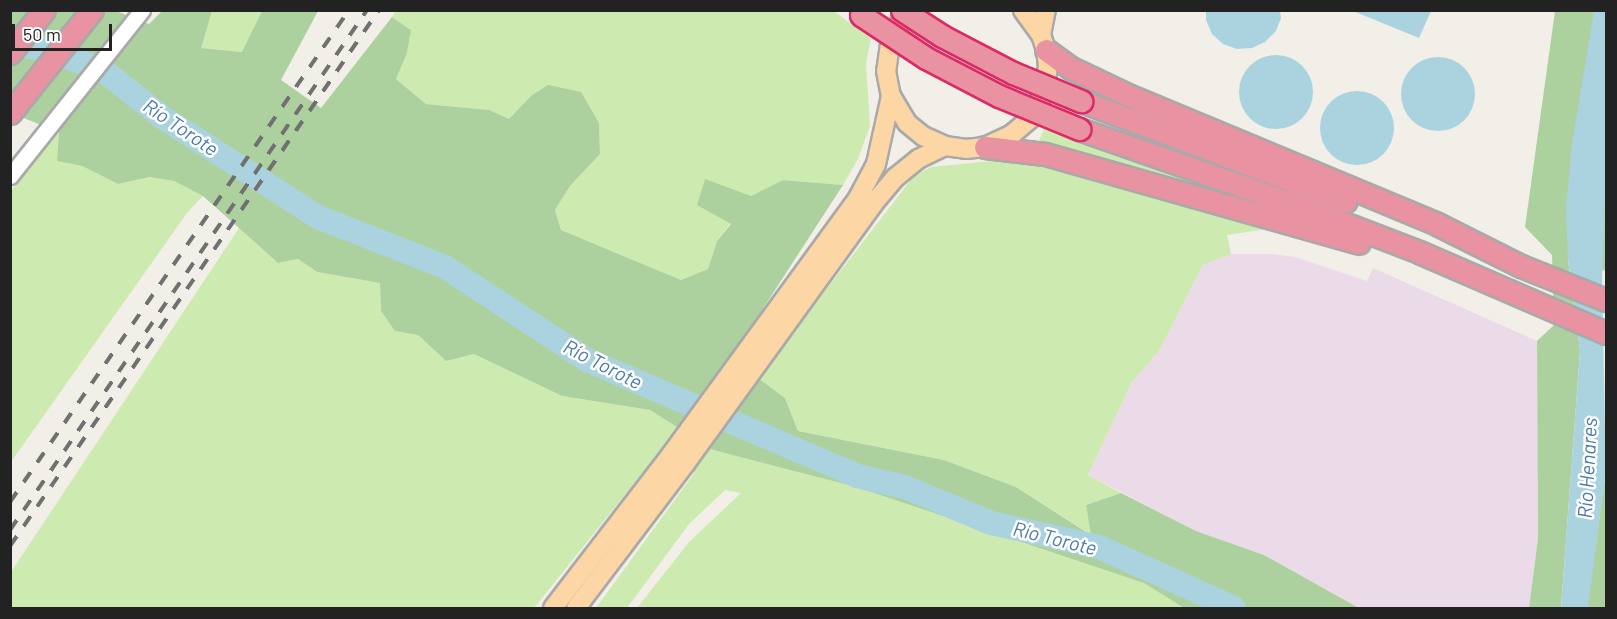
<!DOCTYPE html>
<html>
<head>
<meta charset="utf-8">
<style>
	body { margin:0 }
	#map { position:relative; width:1617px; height:619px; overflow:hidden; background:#f2efe9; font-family:Barlow,sans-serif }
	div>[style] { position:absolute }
	.industrial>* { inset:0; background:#ebdbe8 }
	.grass>* { inset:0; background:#cdebb0 }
	.forest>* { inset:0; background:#add19e }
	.water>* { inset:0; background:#aad3df }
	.round { border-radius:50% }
	.river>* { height:24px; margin:-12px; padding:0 12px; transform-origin:12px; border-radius:12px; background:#aad3df }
	.roads { filter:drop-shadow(2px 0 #a9a9a9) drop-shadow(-2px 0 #a9a9a9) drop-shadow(0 2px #a9a9a9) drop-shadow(0 -2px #a9a9a9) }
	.tertiary>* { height:15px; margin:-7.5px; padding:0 7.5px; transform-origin:7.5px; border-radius:7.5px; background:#fff }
	.primary>* { height:18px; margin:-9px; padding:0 9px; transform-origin:9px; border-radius:9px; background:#fcd6a4 }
	.motorway>* { height:21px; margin:-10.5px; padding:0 10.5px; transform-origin:10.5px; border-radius:10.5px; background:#e892a2 }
	.rail>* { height:4px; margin-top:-2px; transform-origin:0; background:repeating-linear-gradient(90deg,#707070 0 12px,transparent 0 24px) }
	.bridges { filter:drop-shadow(2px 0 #dc2a67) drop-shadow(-2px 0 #dc2a67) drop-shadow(0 2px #dc2a67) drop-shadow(0 -2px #dc2a67) }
	.motorway-bridge>* { height:21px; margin:-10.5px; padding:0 10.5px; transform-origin:10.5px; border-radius:10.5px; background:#e892a2 }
	span { translate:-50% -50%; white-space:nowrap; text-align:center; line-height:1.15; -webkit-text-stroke:5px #fff; paint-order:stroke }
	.water-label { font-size:20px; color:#4a7aab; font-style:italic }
	.frame { position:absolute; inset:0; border:12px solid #222; pointer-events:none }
	.scale { position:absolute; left:12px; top:24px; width:100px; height:27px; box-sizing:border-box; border:3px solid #222; border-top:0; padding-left:8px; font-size:18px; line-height:21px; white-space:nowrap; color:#222; -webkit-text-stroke:4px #fff; paint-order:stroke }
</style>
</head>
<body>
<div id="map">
	<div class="industrial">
		<i style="clip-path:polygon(1231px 254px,1271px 254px,1295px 257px,1367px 281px,1373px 268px,1537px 341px,1538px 538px,1529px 608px,1359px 608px,1264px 555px,1196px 531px,1088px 475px,1132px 382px,1159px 351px,1203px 265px)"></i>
	</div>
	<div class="grass">
		<i style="clip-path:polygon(396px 10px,834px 11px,871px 39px,866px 63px,870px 126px,858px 159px,843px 185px,784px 180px,751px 196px,717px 241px,708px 269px,681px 280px,561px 230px,555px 210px,570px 186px,600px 154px,599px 123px,531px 96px,509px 120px,488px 110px,426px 104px,396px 79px,407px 53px,411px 30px,392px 17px)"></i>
		<i style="clip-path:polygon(212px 11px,262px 11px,243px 52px,200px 48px)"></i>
		<i style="clip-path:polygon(1044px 129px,1265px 209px,1036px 147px)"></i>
		<i style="clip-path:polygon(59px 132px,58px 161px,82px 166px,118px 184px,150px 177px,174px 181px,203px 196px,187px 213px,11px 462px,11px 191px)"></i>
		<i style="clip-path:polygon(1020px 158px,1258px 221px,1267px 229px,1227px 235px,1231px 254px,1203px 265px,1159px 351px,1132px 382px,1088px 475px,1121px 493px,1086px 505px,1092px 535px,1016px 487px,944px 460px,798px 431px,785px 398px,758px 378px,913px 177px,931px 167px)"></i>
		<i style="clip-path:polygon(239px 228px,278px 263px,298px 259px,317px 272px,380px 283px,381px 311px,418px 335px,446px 361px,474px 354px,562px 396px,650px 410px,713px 450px,856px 487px,1145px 583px,1184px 608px,637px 608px,689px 542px,741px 493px,725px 490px,689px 524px,627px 608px,596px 608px,695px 472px,661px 450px,534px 608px,11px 608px,11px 572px)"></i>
	</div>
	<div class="forest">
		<i style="clip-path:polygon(10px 11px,116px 11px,149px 24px,162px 11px,212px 11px,201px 48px,242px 52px,262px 11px,318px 11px,281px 80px,321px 108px,392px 17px,411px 30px,407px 53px,396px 79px,426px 104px,489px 110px,509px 119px,531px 96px,548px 85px,581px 92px,599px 123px,600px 154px,570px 186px,555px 210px,561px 230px,681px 280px,708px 269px,717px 241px,731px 224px,697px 205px,705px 179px,751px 196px,783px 180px,843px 185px,731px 358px,785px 398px,798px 431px,944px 460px,1016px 487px,1091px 535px,1086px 505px,1121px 493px,1196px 531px,1264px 555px,1359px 608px,1184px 608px,1144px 583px,856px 487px,713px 450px,650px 410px,562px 396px,474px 354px,446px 361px,418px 335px,395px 331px,381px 311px,380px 283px,317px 272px,298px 259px,278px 263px,203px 196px,174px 181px,150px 177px,118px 184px,82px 166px,57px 161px,59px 132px,11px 113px)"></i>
		<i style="clip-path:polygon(1555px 11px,1606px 11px,1606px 271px,1568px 260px,1580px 351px,1561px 608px,1529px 608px,1538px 538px,1537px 341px,1554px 325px,1552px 255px,1525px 227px)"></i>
		<i style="clip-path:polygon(1606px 470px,1606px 608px,1588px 608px,1588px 600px)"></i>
	</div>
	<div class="water">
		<i style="clip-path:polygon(1206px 11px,1280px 11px,1281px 18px,1276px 31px,1265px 42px,1252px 48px,1237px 49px,1223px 44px,1212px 34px,1206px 20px)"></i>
		<i style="clip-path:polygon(1353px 11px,1431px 11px,1419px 38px)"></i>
		<i style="clip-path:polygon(1594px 11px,1606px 11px,1606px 175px,1602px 279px,1606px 470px,1588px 608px,1561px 608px,1580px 351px,1568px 259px,1566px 209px,1572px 144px)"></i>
		<i class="round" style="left:1239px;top:55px;width:74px;height:74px"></i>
		<i class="round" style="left:1401px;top:57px;width:74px;height:74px"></i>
		<i class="round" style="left:1320px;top:91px;width:74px;height:74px"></i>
	</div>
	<div class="river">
		<i style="left:10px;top:44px;width:34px;rotate:8deg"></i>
		<i style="left:44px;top:49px;width:63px;rotate:19.6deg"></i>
		<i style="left:103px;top:70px;width:75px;rotate:38.5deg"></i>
		<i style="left:162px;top:117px;width:185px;rotate:32.7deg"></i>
		<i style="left:318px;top:217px;width:136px;rotate:21.5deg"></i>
		<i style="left:445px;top:267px;width:170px;rotate:33.2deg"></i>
		<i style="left:587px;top:360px;width:294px;rotate:23.2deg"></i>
		<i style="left:857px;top:476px;width:49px;rotate:12.9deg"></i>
		<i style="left:905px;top:487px;width:93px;rotate:22.7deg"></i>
		<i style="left:991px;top:523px;width:111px;rotate:12.5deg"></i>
		<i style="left:1099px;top:547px;width:148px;rotate:24.3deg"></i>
	</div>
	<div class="roads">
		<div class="tertiary">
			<i style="left:10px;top:176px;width:212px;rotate:-51.5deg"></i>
		</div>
		<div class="primary">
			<i style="left:911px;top:10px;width:15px;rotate:132deg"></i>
			<i style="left:901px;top:21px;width:25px;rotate:116deg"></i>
			<i style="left:890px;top:44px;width:27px;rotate:98deg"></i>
			<i style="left:886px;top:71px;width:25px;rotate:79deg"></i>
			<i style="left:891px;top:96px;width:31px;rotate:59deg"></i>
			<i style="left:907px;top:123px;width:21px;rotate:39deg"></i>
			<i style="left:923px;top:136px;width:24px;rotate:24deg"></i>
			<i style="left:945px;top:146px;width:21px;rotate:8deg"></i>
			<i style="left:966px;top:149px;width:19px;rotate:-6deg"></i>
			<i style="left:985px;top:147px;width:29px;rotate:-25deg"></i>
			<i style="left:1011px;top:135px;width:25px;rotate:-40deg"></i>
			<i style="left:1030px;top:119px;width:33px;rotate:-63deg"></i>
			<i style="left:1045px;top:90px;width:24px;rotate:-83deg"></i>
			<i style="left:1048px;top:66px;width:16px;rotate:-97deg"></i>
			<i style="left:1046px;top:50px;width:16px;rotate:-108deg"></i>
			<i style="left:1041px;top:35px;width:31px;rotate:-126deg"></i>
			<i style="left:1041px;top:35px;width:25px;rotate:-79deg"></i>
			<i style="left:553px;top:608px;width:192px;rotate:-52.4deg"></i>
			<i style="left:670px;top:456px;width:319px;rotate:-53.9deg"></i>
			<i style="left:858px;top:198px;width:38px;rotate:-62deg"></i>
			<i style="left:876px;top:164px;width:70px;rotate:-77.6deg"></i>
			<i style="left:576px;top:608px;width:181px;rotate:-52.9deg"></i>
			<i style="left:685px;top:464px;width:321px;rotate:-54.1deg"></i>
			<i style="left:873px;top:204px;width:35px;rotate:-50deg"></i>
			<i style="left:896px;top:177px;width:28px;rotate:-39deg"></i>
			<i style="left:918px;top:159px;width:30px;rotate:-26deg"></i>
		</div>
		<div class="motorway">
			<i style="left:1046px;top:50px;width:31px;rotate:36deg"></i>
			<i style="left:1071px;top:68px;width:65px;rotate:25.4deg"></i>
			<i style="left:1130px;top:96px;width:333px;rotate:22.6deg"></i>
			<i style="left:1437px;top:224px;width:94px;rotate:26.6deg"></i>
			<i style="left:1521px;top:266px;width:92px;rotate:21.8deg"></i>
			<i style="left:10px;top:53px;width:55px;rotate:-51.7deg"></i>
			<i style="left:1081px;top:101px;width:283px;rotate:20.7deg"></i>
			<i style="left:10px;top:113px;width:132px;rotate:-51.5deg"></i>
			<i style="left:1079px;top:129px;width:236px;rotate:19.3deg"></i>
			<i style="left:1302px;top:207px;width:125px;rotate:21deg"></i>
			<i style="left:1419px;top:252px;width:204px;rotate:23.4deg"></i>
			<i style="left:985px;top:147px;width:60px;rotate:6.7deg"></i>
			<i style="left:1045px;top:154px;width:326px;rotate:15.8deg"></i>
		</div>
	</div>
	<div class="rail">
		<i style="left:10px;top:502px;width:597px;rotate:-55.43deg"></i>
		<i style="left:10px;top:530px;width:631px;rotate:-55.53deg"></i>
		<i style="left:10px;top:546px;width:651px;rotate:-55.46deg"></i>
	</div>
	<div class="bridges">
		<div class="motorway-bridge">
			<i style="left:902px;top:10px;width:48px;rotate:33deg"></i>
			<i style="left:942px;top:36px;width:80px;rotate:27.5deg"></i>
			<i style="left:1013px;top:73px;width:74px;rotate:22.4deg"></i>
			<i style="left:861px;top:15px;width:78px;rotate:33.5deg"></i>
			<i style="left:926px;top:58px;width:82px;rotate:27.5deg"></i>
			<i style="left:999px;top:96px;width:87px;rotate:22.4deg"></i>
		</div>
	</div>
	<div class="water-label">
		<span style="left:181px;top:127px;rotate:34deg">Río Torote</span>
		<span style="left:603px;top:364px;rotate:27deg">Río Torote</span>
		<span style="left:1587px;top:468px;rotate:-87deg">Río Henares</span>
		<span style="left:1055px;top:538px;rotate:14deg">Río Torote</span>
	</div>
	<div class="frame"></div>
	<div class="scale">50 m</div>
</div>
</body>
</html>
